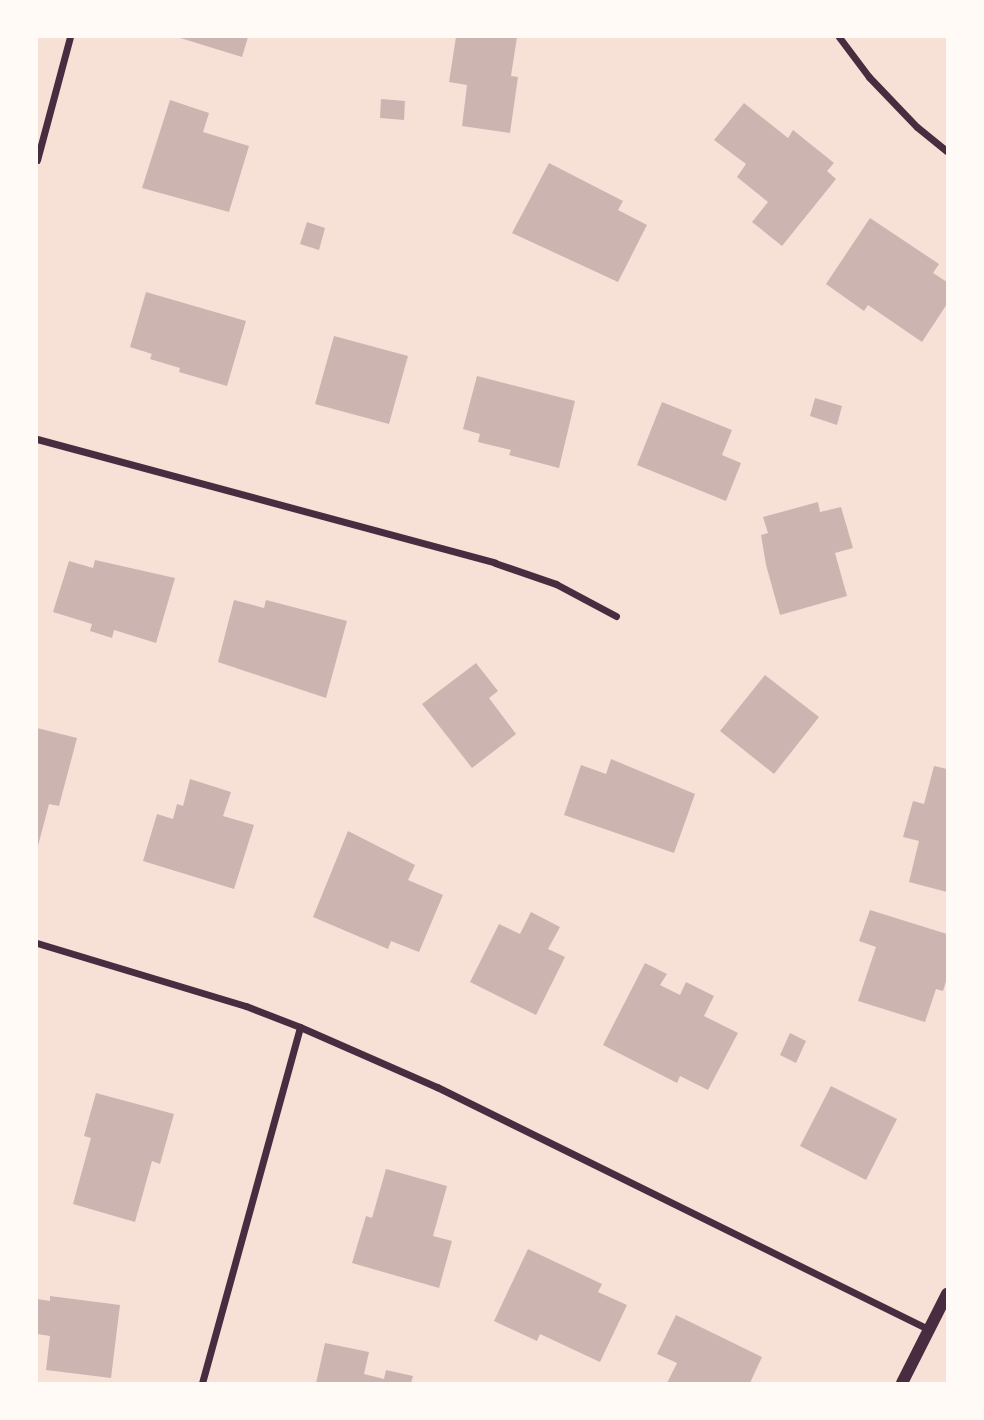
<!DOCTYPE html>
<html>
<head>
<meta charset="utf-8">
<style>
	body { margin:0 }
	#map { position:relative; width:984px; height:1420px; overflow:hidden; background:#f7e1d7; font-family:"Titillium Web",sans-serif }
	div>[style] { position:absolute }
	.building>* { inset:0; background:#ccb4b1 }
	.minor>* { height:7px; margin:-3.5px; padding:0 3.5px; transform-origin:3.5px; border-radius:3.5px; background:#4a2c40 }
	.tertiary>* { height:12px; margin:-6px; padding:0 6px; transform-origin:6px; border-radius:6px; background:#4a2c40 }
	span { translate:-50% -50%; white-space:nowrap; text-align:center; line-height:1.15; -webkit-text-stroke:7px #fffaf5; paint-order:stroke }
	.frame { position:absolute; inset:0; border:38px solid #fffaf5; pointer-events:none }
</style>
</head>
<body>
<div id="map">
	<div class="building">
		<i style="clip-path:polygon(177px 37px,248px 37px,242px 57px)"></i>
		<i style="clip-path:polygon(456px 37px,517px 37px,511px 76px,518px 77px,510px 133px,462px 126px,467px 85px,449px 82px)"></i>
		<i style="clip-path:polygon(381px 99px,405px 101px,404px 120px,380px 118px)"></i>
		<i style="clip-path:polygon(170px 100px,209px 113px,203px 132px,249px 146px,229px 212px,142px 188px)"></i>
		<i style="clip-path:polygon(744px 103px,788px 138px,793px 130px,834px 163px,827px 171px,836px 179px,782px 246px,752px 222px,768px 202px,737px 177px,746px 164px,714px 140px)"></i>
		<i style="clip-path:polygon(549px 163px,623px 201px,618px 210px,647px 225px,618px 282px,512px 233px)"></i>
		<i style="clip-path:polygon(870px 218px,939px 264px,933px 273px,947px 282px,947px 304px,922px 342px,868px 305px,864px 311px,826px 284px)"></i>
		<i style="clip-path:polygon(307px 222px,325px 228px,319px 250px,300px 244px)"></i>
		<i style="clip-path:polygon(146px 292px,246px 321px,227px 386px,179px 372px,180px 368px,150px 359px,152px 354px,130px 347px)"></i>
		<i style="clip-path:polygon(334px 336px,408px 356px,389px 424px,315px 404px)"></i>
		<i style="clip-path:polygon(477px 376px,575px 401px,559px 468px,509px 455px,511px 450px,478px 442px,480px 434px,463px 429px)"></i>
		<i style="clip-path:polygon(815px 398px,842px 406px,837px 425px,810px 416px)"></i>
		<i style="clip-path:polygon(662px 402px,732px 430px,722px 455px,741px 463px,726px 501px,637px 465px)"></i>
		<i style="clip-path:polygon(818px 502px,820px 512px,841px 507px,853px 548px,835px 553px,847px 596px,780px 615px,766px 565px,761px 535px,768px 533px,763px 517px)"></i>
		<i style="clip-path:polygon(95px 560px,175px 578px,156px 643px,114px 630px,112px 638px,90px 631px,92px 624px,53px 612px,69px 561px,93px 568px)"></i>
		<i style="clip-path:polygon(234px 600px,264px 608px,266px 600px,347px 621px,326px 698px,218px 662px)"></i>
		<i style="clip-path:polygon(476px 663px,498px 691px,489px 698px,516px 734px,472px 768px,422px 704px)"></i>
		<i style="clip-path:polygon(765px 675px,819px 717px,774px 774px,720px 731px)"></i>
		<i style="clip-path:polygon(37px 728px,77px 738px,59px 806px,49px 804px,38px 846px)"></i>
		<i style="clip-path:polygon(611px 759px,695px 794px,674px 853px,564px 815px,581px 765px,606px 774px)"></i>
		<i style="clip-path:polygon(934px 766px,947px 769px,947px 892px,909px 882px,919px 841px,903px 837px,913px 801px,924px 804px)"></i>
		<i style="clip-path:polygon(190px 779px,231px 792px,223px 816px,254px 825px,234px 889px,143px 861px,157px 814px,173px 819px,177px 804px,183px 806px)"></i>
		<i style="clip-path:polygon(348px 831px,415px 865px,408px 880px,443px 895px,419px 952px,391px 941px,388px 949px,313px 917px)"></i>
		<i style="clip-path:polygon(870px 910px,947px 934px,947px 978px,943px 991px,936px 989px,925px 1022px,858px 1001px,876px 947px,859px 941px)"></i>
		<i style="clip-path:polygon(531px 912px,560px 927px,548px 949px,565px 957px,536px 1015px,470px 982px,499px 924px,520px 934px)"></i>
		<i style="clip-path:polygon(645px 963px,667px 974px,660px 985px,680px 995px,686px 982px,714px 996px,704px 1016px,738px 1033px,708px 1090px,680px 1076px,677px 1083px,603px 1045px)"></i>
		<i style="clip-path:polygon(790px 1033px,806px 1041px,796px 1063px,780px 1055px)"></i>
		<i style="clip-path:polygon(831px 1086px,897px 1119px,866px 1180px,800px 1146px)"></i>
		<i style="clip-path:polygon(96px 1093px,174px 1114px,160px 1164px,152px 1161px,135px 1222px,73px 1204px,91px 1138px,84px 1136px)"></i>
		<i style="clip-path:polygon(386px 1169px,447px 1186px,433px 1236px,452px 1241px,439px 1288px,352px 1263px,366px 1216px,372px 1218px)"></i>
		<i style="clip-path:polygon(528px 1249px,602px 1284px,598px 1292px,627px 1305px,600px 1362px,540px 1334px,537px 1341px,494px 1321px)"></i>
		<i style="clip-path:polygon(50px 1296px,120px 1305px,111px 1378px,46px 1370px,50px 1336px,37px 1334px,37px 1299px,50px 1301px)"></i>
		<i style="clip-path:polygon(676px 1315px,762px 1357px,750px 1383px,667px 1383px,677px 1363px,657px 1354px)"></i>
		<i style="clip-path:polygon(325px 1343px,369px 1352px,364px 1374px,384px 1379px,386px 1370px,413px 1376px,411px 1383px,316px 1383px)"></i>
	</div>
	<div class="minor">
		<i style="left:839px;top:37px;width:50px;rotate:53.1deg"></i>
		<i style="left:869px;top:77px;width:69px;rotate:46.2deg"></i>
		<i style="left:917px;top:127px;width:38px;rotate:39deg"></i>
		<i style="left:37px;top:160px;width:127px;rotate:-75deg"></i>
		<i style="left:37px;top:439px;width:474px;rotate:15.1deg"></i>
		<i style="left:495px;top:563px;width:65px;rotate:19deg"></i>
		<i style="left:556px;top:584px;width:68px;rotate:28.1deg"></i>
		<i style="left:37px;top:943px;width:218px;rotate:16.8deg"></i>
		<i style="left:246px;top:1006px;width:58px;rotate:21.3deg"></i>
		<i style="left:300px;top:1027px;width:150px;rotate:23.7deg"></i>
		<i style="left:437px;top:1087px;width:550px;rotate:26.24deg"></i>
		<i style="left:202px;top:1383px;width:369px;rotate:-74.6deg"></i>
	</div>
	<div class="tertiary">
		<i style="left:902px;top:1383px;width:100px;rotate:-63.2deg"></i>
	</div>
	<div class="frame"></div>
</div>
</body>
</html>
